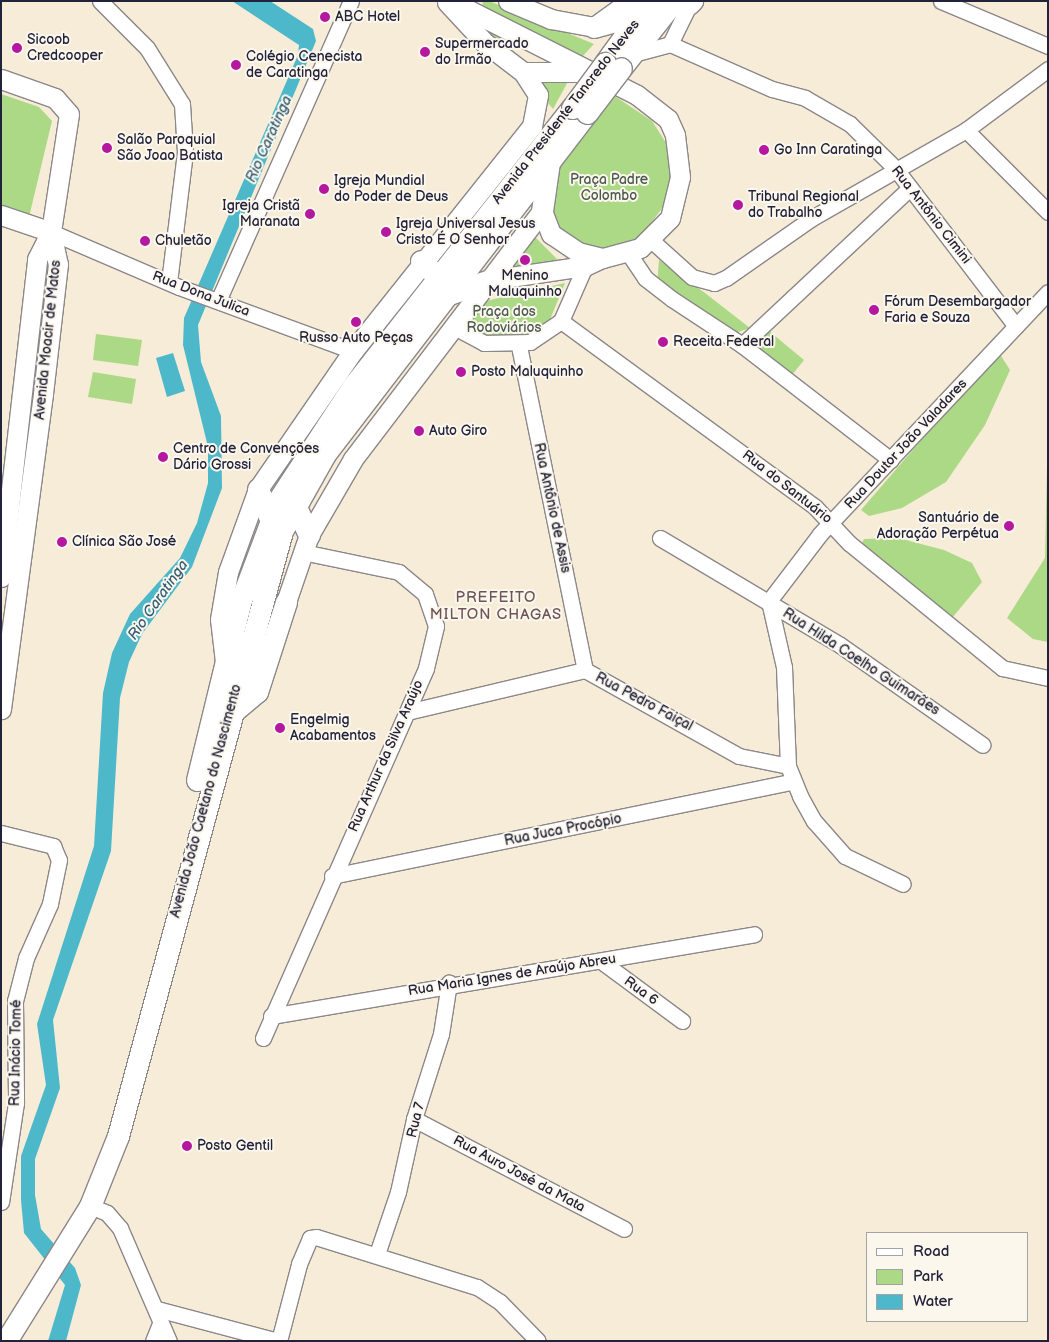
<!DOCTYPE html>
<html>
<head>
<meta charset="utf-8">
<style>
	body { margin:0 }
	#map { position:relative; width:1049px; height:1342px; overflow:hidden; background:#f7ecd7; font-family:"Balsamiq Sans",sans-serif }
	div>[style] { position:absolute }
	.green>* { inset:0; background:#acd985 }
	.water>* { inset:0; background:#4eb8cb }
	.roads { filter:drop-shadow(1px 0 #8c8789) drop-shadow(-1px 0 #8c8789) drop-shadow(0 1px #8c8789) drop-shadow(0 -1px #8c8789) }
	.minor>* { height:15px; margin:-7.5px; padding:0 7.5px; transform-origin:7.5px; border-radius:7.5px; background:#fff }
	.major>* { height:19px; margin:-9.5px; padding:0 9.5px; transform-origin:9.5px; border-radius:9.5px; background:#fff }
	.highway>* { height:21px; margin:-10.5px; padding:0 10.5px; transform-origin:10.5px; border-radius:10.5px; background:#fff }
	.bridges { filter:drop-shadow(1px 0 #8c8789) drop-shadow(-1px 0 #8c8789) drop-shadow(0 1px #8c8789) drop-shadow(0 -1px #8c8789) }
	.highway-bridge>* { height:21px; margin:-10.5px; padding:0 10.5px; transform-origin:10.5px; border-radius:10.5px; background:#fff }
	.dots>* { width:14px; height:14px; translate:-50% -50%; box-sizing:border-box; border:2px solid #fbf7ec; border-radius:50% }
	span { translate:-50% -50%; white-space:nowrap; text-align:center; line-height:1.15; -webkit-text-stroke:4px #fbf7ec; paint-order:stroke }
	.poi-label { font-size:14px; color:#22223b }
	.left { translate:0 -50%; text-align:left }
	.right { translate:-100% -50%; text-align:right }
	.street-label { font-size:14px; color:#22223b }
	.park-label { font-size:14px; color:#4b5951 }
	.water-label { font-size:15px; color:#345e75; font-style:italic }
	.neighbourhood-label { font-size:15px; color:#6d5458; letter-spacing:1px }
	.frame { position:absolute; inset:0; border:2px solid #22223b; pointer-events:none }
	.legend { position:absolute; left:866px; top:1232px; width:162px; height:90px; box-sizing:border-box; background:#fbf7ec; border:1px solid #a4a2a5; margin:0; padding:6px 9px; list-style:none; font-size:15px; color:#22223b }
	.legend li { display:flex; align-items:center; gap:10px; height:25px }
	.legend b { width:25px; border:1px solid #a4a2a5 }
</style>
</head>
<body>
<div id="map">
	<div class="green">
		<i style="clip-path:polygon(483px 1px,489px 1px,594px 44px,580px 59px,482px 10px)"></i>
		<i style="clip-path:polygon(464px 15px,513px 38px,507px 54px)"></i>
		<i style="clip-path:polygon(571px 76px,553px 109px,543px 97px,540px 78px)"></i>
		<i style="clip-path:polygon(1px 94px,39px 107px,52px 121px,29px 217px,1px 209px)"></i>
		<i style="clip-path:polygon(613px 95px,652px 121px,668px 146px,672px 168px,663px 207px,639px 239px,616px 252px,563px 249px,543px 196px,549px 179px)"></i>
		<i style="clip-path:polygon(532px 234px,566px 268px,499px 279px)"></i>
		<i style="clip-path:polygon(659px 260px,705px 293px,750px 328px,726px 336px,657px 286px)"></i>
		<i style="clip-path:polygon(565px 283px,549px 322px,525px 336px,502px 343px,466px 331px,486px 301px)"></i>
		<i style="clip-path:polygon(769px 331px,804px 360px,784px 385px,756px 347px)"></i>
		<i style="clip-path:polygon(96px 334px,142px 340px,138px 366px,93px 360px)"></i>
		<i style="clip-path:polygon(998px 351px,1010px 370px,985px 425px,946px 482px,902px 508px,869px 516px,861px 510px)"></i>
		<i style="clip-path:polygon(93px 372px,136px 379px,132px 404px,88px 397px)"></i>
		<i style="clip-path:polygon(1048px 420px,1048px 642px,1033px 639px,1007px 618px,1045px 558px)"></i>
		<i style="clip-path:polygon(898px 538px,944px 550px,972px 563px,982px 582px,952px 618px,860px 547px,864px 539px)"></i>
	</div>
	<div class="water">
		<i style="clip-path:polygon(232px 1px,270px 1px,313px 29px,316px 41px,198px 325px,201px 362px,221px 416px,222px 488px,192px 567px,142px 634px,129px 662px,120px 698px,111px 851px,53px 1020px,60px 1088px,35px 1159px,35px 1195px,41px 1229px,75px 1268px,81px 1285px,66px 1341px,48px 1341px,65px 1285px,24px 1233px,21px 1200px,21px 1156px,46px 1085px,37px 1024px,94px 846px,103px 693px,112px 653px,130px 614px,180px 558px,197px 523px,208px 483px,208px 447px,183px 345px,184px 318px,298px 55px,299px 45px)"></i>
		<i style="clip-path:polygon(173px 353px,185px 391px,167px 397px,156px 358px)"></i>
	</div>
	<div class="roads">
		<div class="minor">
			<i style="left:100px;top:1px;width:66px;rotate:45deg"></i>
			<i style="left:147px;top:48px;width:66px;rotate:58deg"></i>
			<i style="left:182px;top:104px;width:48px;rotate:86.4deg"></i>
			<i style="left:185px;top:152px;width:131px;rotate:97deg"></i>
			<i style="left:941px;top:1px;width:116px;rotate:22.8deg"></i>
			<i style="left:670px;top:44px;width:43px;rotate:-64deg"></i>
			<i style="left:633px;top:54px;width:38px;rotate:-15deg"></i>
			<i style="left:670px;top:44px;width:111px;rotate:23.8deg"></i>
			<i style="left:772px;top:89px;width:34px;rotate:15deg"></i>
			<i style="left:805px;top:98px;width:52px;rotate:30deg"></i>
			<i style="left:850px;top:124px;width:63px;rotate:44.4deg"></i>
			<i style="left:895px;top:168px;width:199px;rotate:52.6deg"></i>
			<i style="left:966px;top:130px;width:116px;rotate:45deg"></i>
			<i style="left:51px;top:232px;width:139px;rotate:23.3deg"></i>
			<i style="left:179px;top:287px;width:185px;rotate:20.2deg"></i>
			<i style="left:651px;top:240px;width:55px;rotate:42.1deg"></i>
			<i style="left:692px;top:277px;width:23px;rotate:15deg"></i>
			<i style="left:714px;top:283px;width:13px;rotate:-23deg"></i>
			<i style="left:726px;top:278px;width:105px;rotate:-34.9deg"></i>
			<i style="left:812px;top:218px;width:177px;rotate:-29.7deg"></i>
			<i style="left:966px;top:130px;width:102px;rotate:-36.6deg"></i>
			<i style="left:629px;top:254px;width:29px;rotate:56deg"></i>
			<i style="left:645px;top:278px;width:34px;rotate:38deg"></i>
			<i style="left:672px;top:299px;width:84px;rotate:33.3deg"></i>
			<i style="left:742px;top:345px;width:188px;rotate:37.7deg"></i>
			<i style="left:218px;top:301px;width:328px;rotate:-66.1deg"></i>
			<i style="left:561px;top:321px;width:315px;rotate:36.2deg"></i>
			<i style="left:815px;top:507px;width:50px;rotate:46.6deg"></i>
			<i style="left:849px;top:543px;width:198px;rotate:39.2deg"></i>
			<i style="left:1002px;top:668px;width:47px;rotate:12.3deg"></i>
			<i style="left:454px;top:327px;width:34px;rotate:28deg"></i>
			<i style="left:484px;top:343px;width:46px;rotate:-1.2deg"></i>
			<i style="left:530px;top:342px;width:37px;rotate:-34deg"></i>
			<i style="left:561px;top:321px;width:60px;rotate:-66.4deg"></i>
			<i style="left:742px;top:345px;width:230px;rotate:-43.1deg"></i>
			<i style="left:519px;top:346px;width:331px;rotate:78.5deg"></i>
			<i style="left:660px;top:538px;width:209px;rotate:30.7deg"></i>
			<i style="left:840px;top:645px;width:174px;rotate:35deg"></i>
			<i style="left:769px;top:601px;width:84px;rotate:-52.7deg"></i>
			<i style="left:820px;top:534px;width:332px;rotate:-46.7deg"></i>
			<i style="left:769px;top:601px;width:68px;rotate:77.2deg"></i>
			<i style="left:784px;top:667px;width:99px;rotate:87.7deg"></i>
			<i style="left:788px;top:766px;width:32px;rotate:68deg"></i>
			<i style="left:800px;top:796px;width:29px;rotate:61deg"></i>
			<i style="left:814px;top:821px;width:47px;rotate:48.5deg"></i>
			<i style="left:845px;top:856px;width:64px;rotate:25.8deg"></i>
			<i style="left:407px;top:712px;width:183px;rotate:-13.3deg"></i>
			<i style="left:585px;top:670px;width:176px;rotate:29.2deg"></i>
			<i style="left:739px;top:756px;width:50px;rotate:11.5deg"></i>
			<i style="left:1px;top:833px;width:54px;rotate:14deg"></i>
			<i style="left:53px;top:846px;width:15px;rotate:67deg"></i>
			<i style="left:59px;top:860px;width:45px;rotate:101.6deg"></i>
			<i style="left:50px;top:904px;width:59px;rotate:114deg"></i>
			<i style="left:26px;top:958px;width:44px;rotate:104.3deg"></i>
			<i style="left:15px;top:1001px;width:102px;rotate:89.4deg"></i>
			<i style="left:16px;top:1103px;width:100px;rotate:98.6deg"></i>
			<i style="left:332px;top:876px;width:471px;rotate:-11.6deg"></i>
			<i style="left:601px;top:961px;width:101px;rotate:36.5deg"></i>
			<i style="left:271px;top:1016px;width:490px;rotate:-9.6deg"></i>
			<i style="left:263px;top:1038px;width:404px;rotate:-66.2deg"></i>
			<i style="left:426px;top:668px;width:43px;rotate:-76.6deg"></i>
			<i style="left:436px;top:626px;width:34px;rotate:-109deg"></i>
			<i style="left:425px;top:594px;width:34px;rotate:-140deg"></i>
			<i style="left:399px;top:572px;width:99px;rotate:-168.3deg"></i>
			<i style="left:414px;top:1119px;width:237px;rotate:27.6deg"></i>
			<i style="left:90px;top:1206px;width:18px;rotate:22deg"></i>
			<i style="left:107px;top:1213px;width:20px;rotate:49deg"></i>
			<i style="left:120px;top:1228px;width:123px;rotate:66.6deg"></i>
			<i style="left:377px;top:1254px;width:65px;rotate:-71.3deg"></i>
			<i style="left:398px;top:1192px;width:75px;rotate:-77.6deg"></i>
			<i style="left:414px;top:1119px;width:89px;rotate:-72.4deg"></i>
			<i style="left:441px;top:1034px;width:52px;rotate:-81.1deg"></i>
			<i style="left:157px;top:1309px;width:125px;rotate:14.8deg"></i>
			<i style="left:153px;top:1341px;width:18px;rotate:-68deg"></i>
			<i style="left:279px;top:1341px;width:80px;rotate:-75.4deg"></i>
			<i style="left:299px;top:1264px;width:28px;rotate:-67deg"></i>
			<i style="left:310px;top:1238px;width:6px;rotate:-9deg"></i>
			<i style="left:316px;top:1237px;width:169px;rotate:17.3deg"></i>
			<i style="left:477px;top:1287px;width:27px;rotate:33deg"></i>
			<i style="left:500px;top:1302px;width:54px;rotate:45.7deg"></i>
		</div>
		<div class="major">
			<i style="left:451px;top:1px;width:208px;rotate:26.8deg"></i>
			<i style="left:637px;top:95px;width:39px;rotate:38deg"></i>
			<i style="left:668px;top:119px;width:17px;rotate:66deg"></i>
			<i style="left:675px;top:135px;width:42px;rotate:83.2deg"></i>
			<i style="left:680px;top:177px;width:42px;rotate:103.7deg"></i>
			<i style="left:670px;top:218px;width:42px;rotate:135deg"></i>
			<i style="left:640px;top:248px;width:39px;rotate:165deg"></i>
			<i style="left:602px;top:258px;width:25px;rotate:-166deg"></i>
			<i style="left:578px;top:252px;width:32px;rotate:-146deg"></i>
			<i style="left:551px;top:234px;width:25px;rotate:-111deg"></i>
			<i style="left:508px;top:1px;width:47px;rotate:22.7deg"></i>
			<i style="left:551px;top:19px;width:44px;rotate:10.5deg"></i>
			<i style="left:594px;top:27px;width:44px;rotate:-35.8deg"></i>
			<i style="left:447px;top:2px;width:56px;rotate:47.2deg"></i>
			<i style="left:485px;top:43px;width:48px;rotate:37.3deg"></i>
			<i style="left:523px;top:72px;width:63px"></i>
			<i style="left:689px;top:5px;width:6px;rotate:-45deg"></i>
			<i style="left:1px;top:79px;width:57px;rotate:19.4deg"></i>
			<i style="left:55px;top:98px;width:21px;rotate:49deg"></i>
			<i style="left:69px;top:114px;width:119px;rotate:98.7deg"></i>
			<i style="left:51px;top:232px;width:33px;rotate:78deg"></i>
			<i style="left:58px;top:264px;width:131px;rotate:96.6deg"></i>
			<i style="left:43px;top:394px;width:318px;rotate:97.6deg"></i>
			<i style="left:1px;top:215px;width:53px;rotate:18.8deg"></i>
			<i style="left:490px;top:280px;width:96px;rotate:-8.4deg"></i>
			<i style="left:585px;top:266px;width:19px;rotate:-25deg"></i>
			<i style="left:1px;top:577px;width:320px;rotate:-83.5deg"></i>
			<i style="left:37px;top:259px;width:30px;rotate:-63deg"></i>
			<i style="left:286px;top:602px;width:71px;rotate:-71.1deg"></i>
			<i style="left:309px;top:535px;width:88px;rotate:-59.9deg"></i>
			<i style="left:353px;top:459px;width:312px;rotate:-52.7deg"></i>
			<i style="left:225px;top:662px;width:43px;rotate:-96.6deg"></i>
			<i style="left:220px;top:619px;width:48px;rotate:-80.3deg"></i>
			<i style="left:228px;top:572px;width:88px;rotate:-70.1deg"></i>
			<i style="left:258px;top:489px;width:168px;rotate:-55.5deg"></i>
			<i style="left:353px;top:351px;width:288px;rotate:-51.5deg"></i>
			<i style="left:532px;top:126px;width:32px;rotate:-79deg"></i>
			<i style="left:538px;top:95px;width:27px;rotate:-123deg"></i>
		</div>
		<div class="highway">
			<i style="left:594px;top:27px;width:49px;rotate:-15.5deg"></i>
			<i style="left:605px;top:63px;width:77px;rotate:-54deg"></i>
			<i style="left:621px;top:68px;width:85px;rotate:-51.7deg"></i>
			<i style="left:542px;top:211px;width:49px;rotate:-81.9deg"></i>
			<i style="left:421px;top:261px;width:23px;rotate:43deg"></i>
			<i style="left:446px;top:295px;width:46px;rotate:-18.8deg"></i>
			<i style="left:258px;top:489px;width:32px;rotate:68deg"></i>
			<i style="left:295px;top:505px;width:33px;rotate:65deg"></i>
			<i style="left:228px;top:716px;width:38px;rotate:-40deg"></i>
			<i style="left:257px;top:692px;width:95px;rotate:-72.1deg"></i>
			<i style="left:197px;top:780px;width:182px;rotate:-76.3deg"></i>
			<i style="left:240px;top:603px;width:111px;rotate:-69.4deg"></i>
			<i style="left:279px;top:499px;width:135px;rotate:-56.8deg"></i>
			<i style="left:353px;top:386px;width:354px;rotate:-51.8deg"></i>
			<i style="left:6px;top:1341px;width:159px;rotate:-58.1deg"></i>
			<i style="left:90px;top:1206px;width:75px;rotate:-68.2deg"></i>
			<i style="left:118px;top:1136px;width:627px;rotate:-74.83deg"></i>
			<i style="left:282px;top:531px;width:88px;rotate:-60.8deg"></i>
			<i style="left:325px;top:454px;width:430px;rotate:-52.5deg"></i>
		</div>
	</div>
	<div class="bridges">
		<div class="highway-bridge">
			<i style="left:572px;top:108px;width:56px;rotate:-53.7deg"></i>
			<i style="left:587px;top:113px;width:56px;rotate:-52.9deg"></i>
		</div>
	</div>
	<div class="dots">
		<i style="left:325px;top:17px;background:#b5179e"></i>
		<i style="left:17px;top:48px;background:#b5179e"></i>
		<i style="left:425px;top:52px;background:#b5179e"></i>
		<i style="left:236px;top:65px;background:#b5179e"></i>
		<i style="left:107px;top:148px;background:#b5179e"></i>
		<i style="left:764px;top:150px;background:#b5179e"></i>
		<i style="left:324px;top:189px;background:#b5179e"></i>
		<i style="left:738px;top:205px;background:#b5179e"></i>
		<i style="left:310px;top:214px;background:#b5179e"></i>
		<i style="left:386px;top:232px;background:#b5179e"></i>
		<i style="left:145px;top:241px;background:#b5179e"></i>
		<i style="left:525px;top:260px;background:#b5179e"></i>
		<i style="left:874px;top:310px;background:#b5179e"></i>
		<i style="left:356px;top:322px;background:#b5179e"></i>
		<i style="left:663px;top:342px;background:#b5179e"></i>
		<i style="left:461px;top:372px;background:#b5179e"></i>
		<i style="left:419px;top:431px;background:#b5179e"></i>
		<i style="left:163px;top:457px;background:#b5179e"></i>
		<i style="left:1009px;top:526px;background:#b5179e"></i>
		<i style="left:62px;top:542px;background:#b5179e"></i>
		<i style="left:280px;top:728px;background:#b5179e"></i>
		<i style="left:187px;top:1146px;background:#b5179e"></i>
	</div>
	<div class="poi-label">
		<span class="left" style="left:335px;top:17px">ABC Hotel</span>
		<span class="left" style="left:27px;top:48px">Sicoob<br>Credcooper</span>
		<span class="left" style="left:435px;top:52px">Supermercado<br>do Irmão</span>
		<span class="left" style="left:246px;top:65px">Colégio Cenecista<br>de Caratinga</span>
		<span class="left" style="left:117px;top:148px">Salão Paroquial<br>São Joao Batista</span>
		<span class="left" style="left:774px;top:150px">Go Inn Caratinga</span>
		<span class="left" style="left:334px;top:189px">Igreja Mundial<br>do Poder de Deus</span>
		<span class="left" style="left:748px;top:205px">Tribunal Regional<br>do Trabalho</span>
		<span class="right" style="left:300px;top:214px">Igreja Cristã<br>Maranata</span>
		<span class="left" style="left:396px;top:232px">Igreja Universal Jesus<br>Cristo É O Senhor</span>
		<span class="left" style="left:155px;top:241px">Chuletão</span>
		<span style="left:525px;top:284px">Menino<br>Maluquinho</span>
		<span class="left" style="left:884px;top:310px">Fórum Desembargador<br>Faria e Souza</span>
		<span style="left:356px;top:338px">Russo Auto Peças</span>
		<span class="left" style="left:673px;top:342px">Receita Federal</span>
		<span class="left" style="left:471px;top:372px">Posto Maluquinho</span>
		<span class="left" style="left:429px;top:431px">Auto Giro</span>
		<span class="left" style="left:173px;top:457px">Centro de Convenções<br>Dário Grossi</span>
		<span class="right" style="left:999px;top:526px">Santuário de<br>Adoração Perpétua</span>
		<span class="left" style="left:72px;top:542px">Clínica São José</span>
		<span class="left" style="left:290px;top:728px">Engelmig<br>Acabamentos</span>
		<span class="left" style="left:197px;top:1146px">Posto Gentil</span>
	</div>
	<div class="street-label">
		<span style="left:566px;top:112px;rotate:-52deg">Avenida Presidente Tancredo Neves</span>
		<span style="left:931px;top:215px;rotate:52deg">Rua Antônio Cimini</span>
		<span style="left:201px;top:294px;rotate:21deg">Rua Dona Julica</span>
		<span style="left:48px;top:340px;rotate:-84deg">Avenida Moacir de Matos</span>
		<span style="left:906px;top:444px;rotate:-47deg">Rua Doutor João Valadares</span>
		<span style="left:787px;top:487px;rotate:38deg">Rua do Santuário</span>
		<span style="left:552px;top:508px;rotate:78deg">Rua Antônio de Assis</span>
		<span style="left:861px;top:662px;rotate:33deg">Rua Hilda Coelho Guimarães</span>
		<span style="left:644px;top:702px;rotate:28deg">Rua Pedro Faiçal</span>
		<span style="left:386px;top:756px;rotate:-66deg">Rua Arthur da Silva Araújo</span>
		<span style="left:206px;top:801px;rotate:-75deg">Avenida João Caetano do Nascimento</span>
		<span style="left:563px;top:830px;rotate:-11deg">Rua Juca Procópio</span>
		<span style="left:512px;top:975px;rotate:-9deg">Rua Maria Ignes de Araújo Abreu</span>
		<span style="left:641px;top:991px;rotate:36deg">Rua 6</span>
		<span style="left:16px;top:1053px;rotate:-89deg">Rua Inácio Tomé</span>
		<span style="left:416px;top:1120px;rotate:-76deg">Rua 7</span>
		<span style="left:519px;top:1174px;rotate:28deg">Rua Auro José da Mata</span>
	</div>
	<div class="park-label">
		<span style="left:609px;top:188px">Praça Padre<br>Colombo</span>
		<span style="left:504px;top:320px">Praça dos<br>Rodoviários</span>
	</div>
	<div class="water-label">
		<span style="left:269px;top:139px;rotate:-66deg">Rio Caratinga</span>
		<span style="left:158px;top:600px;rotate:-55deg">Rio Caratinga</span>
	</div>
	<div class="neighbourhood-label">
		<span style="left:496px;top:606px">PREFEITO<br>MILTON CHAGAS</span>
	</div>
	<div class="frame"></div>
	<ul class="legend">
	<li><b style="height:6px;background:#fff"></b>Road</li>
	<li><b style="height:14px;background:#acd985"></b>Park</li>
	<li><b style="height:14px;background:#4eb8cb"></b>Water</li>
	</ul>
</div>
</body>
</html>
